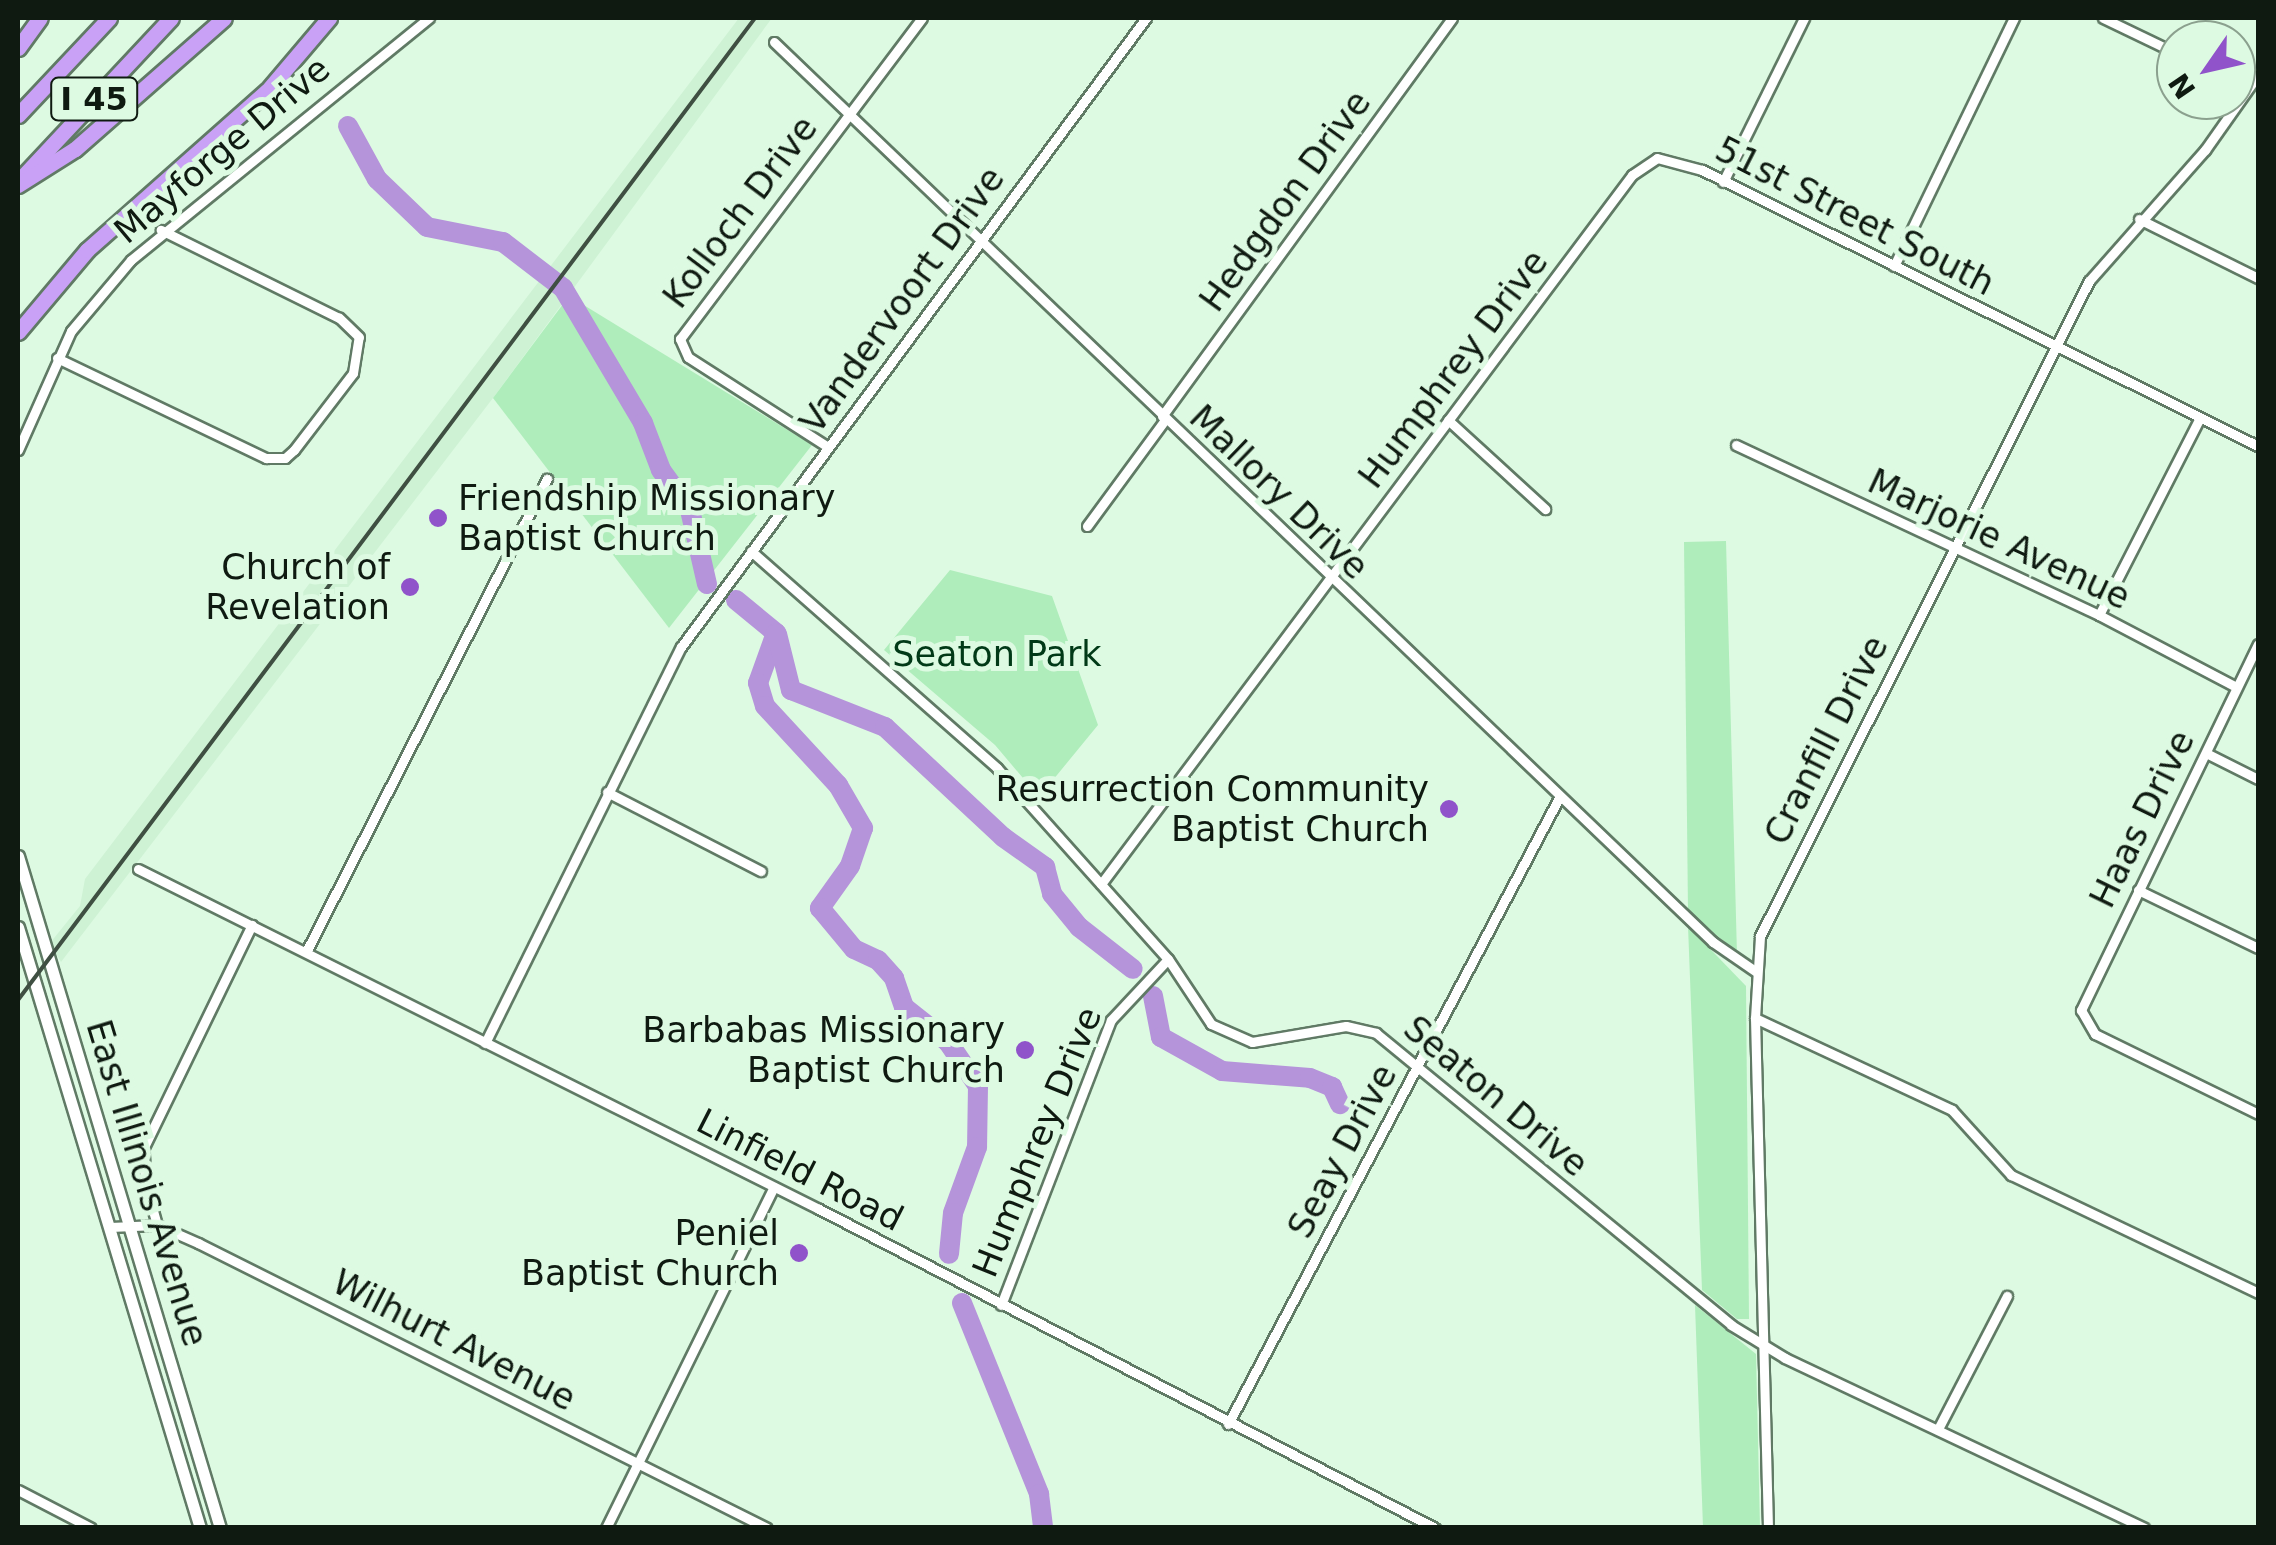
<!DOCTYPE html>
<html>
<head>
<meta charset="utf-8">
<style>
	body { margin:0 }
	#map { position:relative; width:2276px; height:1545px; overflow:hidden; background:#ddfae2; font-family:"DejaVu Sans",sans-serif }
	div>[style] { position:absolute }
	.built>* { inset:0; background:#cef2d4 }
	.green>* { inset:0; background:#afedbb }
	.river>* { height:20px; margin:-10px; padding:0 10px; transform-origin:10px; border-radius:10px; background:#b594da }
	.roads { filter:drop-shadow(2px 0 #607a65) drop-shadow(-2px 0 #607a65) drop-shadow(0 2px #607a65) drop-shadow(0 -2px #607a65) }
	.minor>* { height:9px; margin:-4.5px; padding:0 4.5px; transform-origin:4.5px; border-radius:4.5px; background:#fff }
	.secondary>* { height:11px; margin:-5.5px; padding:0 5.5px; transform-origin:5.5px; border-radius:5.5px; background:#fff }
	.motorway>* { height:15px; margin:-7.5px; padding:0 7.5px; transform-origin:7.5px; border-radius:7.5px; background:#c9a1f6 }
	.rail>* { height:4px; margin:-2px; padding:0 2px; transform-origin:2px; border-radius:2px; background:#3f4f42 }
	.dots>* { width:28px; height:28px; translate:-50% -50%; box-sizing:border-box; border:5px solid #ddfae2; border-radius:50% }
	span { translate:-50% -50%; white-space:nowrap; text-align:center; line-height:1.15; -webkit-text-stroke:10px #ddfae2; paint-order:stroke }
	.shield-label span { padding:2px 8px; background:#ddfae2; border:2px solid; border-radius:8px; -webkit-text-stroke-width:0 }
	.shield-label { font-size:32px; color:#0f1a11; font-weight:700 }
	.street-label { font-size:35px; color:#0f1a11 }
	.poi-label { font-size:35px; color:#0f1a11 }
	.left { translate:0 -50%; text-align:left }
	.right { translate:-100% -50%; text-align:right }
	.park-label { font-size:35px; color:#013917 }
	.frame { position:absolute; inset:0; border:20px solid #0f1a11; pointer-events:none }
	.north { position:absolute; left:2156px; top:20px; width:100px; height:100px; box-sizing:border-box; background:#ddfae2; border:2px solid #8ba08e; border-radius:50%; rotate:236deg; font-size:28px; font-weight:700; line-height:40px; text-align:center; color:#0f1a11 }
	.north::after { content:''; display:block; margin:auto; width:35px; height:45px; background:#9053ca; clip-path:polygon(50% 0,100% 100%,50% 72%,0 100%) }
</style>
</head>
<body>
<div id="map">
	<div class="built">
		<i style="clip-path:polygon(739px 18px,772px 18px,493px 398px,61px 962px,50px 943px,80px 906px,85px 879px)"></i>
	</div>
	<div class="green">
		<i style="clip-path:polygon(569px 296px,812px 445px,669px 628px,493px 398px)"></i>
		<i style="clip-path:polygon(1726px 541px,1737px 955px,1688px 912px,1684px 542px)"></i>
		<i style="clip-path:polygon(950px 570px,1052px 596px,1098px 725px,1039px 797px,995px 745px,884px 650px)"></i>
		<i style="clip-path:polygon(1688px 926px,1746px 986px,1749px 1319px,1737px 1319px,1702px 1290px)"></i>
		<i style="clip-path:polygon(1695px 1305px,1756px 1354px,1760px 1527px,1703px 1527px)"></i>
	</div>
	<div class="river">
		<i style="left:348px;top:126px;width:60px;rotate:61.3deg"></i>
		<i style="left:377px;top:179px;width:69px;rotate:43.8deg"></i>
		<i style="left:427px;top:227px;width:77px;rotate:11.2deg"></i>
		<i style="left:503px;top:242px;width:76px;rotate:37.5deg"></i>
		<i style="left:563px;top:288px;width:157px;rotate:59.3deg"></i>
		<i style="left:643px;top:423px;width:50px;rotate:69deg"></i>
		<i style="left:661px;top:470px;width:49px;rotate:54.1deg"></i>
		<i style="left:690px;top:510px;width:76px;rotate:77.1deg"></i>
		<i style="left:736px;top:600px;width:52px;rotate:39.5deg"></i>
		<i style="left:776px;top:633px;width:53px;rotate:109.8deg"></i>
		<i style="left:758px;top:683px;width:24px;rotate:73deg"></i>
		<i style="left:765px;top:706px;width:108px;rotate:47.3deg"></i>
		<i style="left:838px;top:785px;width:50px;rotate:59.8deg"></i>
		<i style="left:863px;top:828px;width:40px;rotate:108.9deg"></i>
		<i style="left:850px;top:866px;width:52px;rotate:125.5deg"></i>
		<i style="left:820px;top:908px;width:53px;rotate:50.3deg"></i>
		<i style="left:854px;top:949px;width:26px;rotate:25deg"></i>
		<i style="left:878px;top:960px;width:24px;rotate:48deg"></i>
		<i style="left:894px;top:978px;width:31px;rotate:71deg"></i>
		<i style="left:904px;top:1007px;width:56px;rotate:38.5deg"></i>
		<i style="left:948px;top:1042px;width:53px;rotate:55.7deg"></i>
		<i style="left:978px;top:1086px;width:61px;rotate:90.9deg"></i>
		<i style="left:977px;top:1147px;width:70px;rotate:110deg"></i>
		<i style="left:953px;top:1213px;width:41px;rotate:95.6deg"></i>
		<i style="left:777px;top:634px;width:58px;rotate:76deg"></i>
		<i style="left:791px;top:690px;width:101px;rotate:21.5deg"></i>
		<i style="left:885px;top:727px;width:161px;rotate:43deg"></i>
		<i style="left:1003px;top:837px;width:52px;rotate:35.5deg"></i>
		<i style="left:1045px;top:867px;width:28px;rotate:75deg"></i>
		<i style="left:1052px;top:894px;width:43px;rotate:50.7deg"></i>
		<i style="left:1079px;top:927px;width:68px;rotate:37.9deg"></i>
		<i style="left:1153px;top:996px;width:42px;rotate:79deg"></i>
		<i style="left:1161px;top:1037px;width:70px;rotate:29.1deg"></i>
		<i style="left:1222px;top:1071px;width:88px;rotate:4.5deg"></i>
		<i style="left:1310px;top:1078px;width:24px;rotate:22deg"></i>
		<i style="left:1332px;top:1087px;width:19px;rotate:65deg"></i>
		<i style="left:962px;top:1303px;width:206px;rotate:68deg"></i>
		<i style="left:1039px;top:1494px;width:34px;rotate:83deg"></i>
	</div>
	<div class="roads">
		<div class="minor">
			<i style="left:2103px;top:18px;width:81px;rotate:25.6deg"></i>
			<i style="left:774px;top:42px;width:1301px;rotate:43.79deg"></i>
			<i style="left:1713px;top:942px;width:51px;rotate:34.6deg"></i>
			<i style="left:1723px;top:182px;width:183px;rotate:-63.7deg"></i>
			<i style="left:2139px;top:219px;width:133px;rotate:26.4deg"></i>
			<i style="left:1894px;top:266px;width:276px;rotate:-64.2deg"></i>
			<i style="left:57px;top:358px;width:232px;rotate:25.6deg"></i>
			<i style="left:266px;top:458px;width:19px"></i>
			<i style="left:285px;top:458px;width:12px;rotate:-42deg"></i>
			<i style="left:294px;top:450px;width:97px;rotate:-52.5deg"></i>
			<i style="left:353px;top:373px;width:36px;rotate:-81deg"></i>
			<i style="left:359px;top:337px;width:28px;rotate:-136deg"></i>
			<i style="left:339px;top:318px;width:199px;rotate:-153.7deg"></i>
			<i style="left:1162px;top:416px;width:492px;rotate:-53.9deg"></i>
			<i style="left:1448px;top:420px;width:132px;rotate:42.5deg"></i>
			<i style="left:1736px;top:445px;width:401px;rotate:25.1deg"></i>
			<i style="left:2099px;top:615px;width:155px;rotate:27.7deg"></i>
			<i style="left:828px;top:447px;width:166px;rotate:-147.3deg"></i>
			<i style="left:688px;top:357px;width:20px;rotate:-114deg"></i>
			<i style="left:680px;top:339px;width:402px;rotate:-53deg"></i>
			<i style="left:18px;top:450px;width:130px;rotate:-66deg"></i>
			<i style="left:71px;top:331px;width:93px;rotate:-49.8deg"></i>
			<i style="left:131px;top:260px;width:384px;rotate:-39.1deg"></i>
			<i style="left:1087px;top:526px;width:132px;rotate:-53.7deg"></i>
			<i style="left:751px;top:551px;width:328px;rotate:41.4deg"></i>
			<i style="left:997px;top:768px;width:256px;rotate:48.2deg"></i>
			<i style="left:1168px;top:959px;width:78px;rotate:56.5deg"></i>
			<i style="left:1211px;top:1024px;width:45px;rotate:23.7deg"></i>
			<i style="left:1252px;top:1042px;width:95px;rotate:-9.7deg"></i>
			<i style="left:1346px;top:1026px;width:31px;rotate:13deg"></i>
			<i style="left:1376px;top:1033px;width:460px;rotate:39.4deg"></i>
			<i style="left:1731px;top:1325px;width:63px;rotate:31.4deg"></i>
			<i style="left:1785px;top:1358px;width:397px;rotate:25.3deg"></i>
			<i style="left:2099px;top:615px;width:221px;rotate:-62.9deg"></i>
			<i style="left:2258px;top:644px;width:407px;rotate:115.8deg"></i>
			<i style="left:2081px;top:1010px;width:28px;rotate:60deg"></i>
			<i style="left:2095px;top:1034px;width:182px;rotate:26.1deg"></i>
			<i style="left:2206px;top:753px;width:58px;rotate:26.6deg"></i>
			<i style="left:607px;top:792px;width:173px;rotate:27.2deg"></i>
			<i style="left:138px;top:869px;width:761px;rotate:26.53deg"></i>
			<i style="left:819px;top:1209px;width:694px;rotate:27.38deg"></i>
			<i style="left:1101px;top:884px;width:886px;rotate:-53.17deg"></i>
			<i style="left:1632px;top:175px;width:30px;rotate:-34deg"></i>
			<i style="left:1657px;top:158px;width:47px;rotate:14.9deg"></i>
			<i style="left:1702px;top:170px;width:621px;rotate:26.4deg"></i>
			<i style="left:2138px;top:890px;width:133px;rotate:25.8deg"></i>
			<i style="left:307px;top:950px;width:529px;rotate:-63deg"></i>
			<i style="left:1755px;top:1018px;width:217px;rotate:25deg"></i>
			<i style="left:1952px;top:1110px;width:88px;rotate:47.8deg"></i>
			<i style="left:2011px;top:1175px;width:274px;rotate:25.5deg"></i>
			<i style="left:485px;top:1043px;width:442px;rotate:-63.7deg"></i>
			<i style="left:681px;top:647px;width:782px;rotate:-53.53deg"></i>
			<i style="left:157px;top:1225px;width:45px;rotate:-105.6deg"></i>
			<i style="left:145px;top:1182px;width:35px;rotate:-92deg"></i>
			<i style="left:144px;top:1147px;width:247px;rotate:-64.1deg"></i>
			<i style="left:110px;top:1227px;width:47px;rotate:-2.4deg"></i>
			<i style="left:157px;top:1225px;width:45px;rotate:23.7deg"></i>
			<i style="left:198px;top:1243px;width:636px;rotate:26.61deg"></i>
			<i style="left:1001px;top:1305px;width:305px;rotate:-68.9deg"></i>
			<i style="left:1111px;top:1020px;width:83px;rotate:-46.9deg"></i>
			<i style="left:1228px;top:1424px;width:710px;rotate:-62.14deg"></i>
			<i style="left:1938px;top:1429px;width:150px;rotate:-62.6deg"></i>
			<i style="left:18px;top:1490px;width:82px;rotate:27.5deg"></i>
			<i style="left:606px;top:1528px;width:380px;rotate:-63.8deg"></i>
			<i style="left:1768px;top:1528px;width:510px;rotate:-91.46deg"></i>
			<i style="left:1755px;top:1018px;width:82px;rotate:-86.5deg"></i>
			<i style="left:1760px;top:936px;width:733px;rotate:-63.33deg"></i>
			<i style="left:2089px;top:281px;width:175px;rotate:-48.5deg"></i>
			<i style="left:2205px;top:150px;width:92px;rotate:-54.8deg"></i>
		</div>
		<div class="secondary">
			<i style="left:18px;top:856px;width:702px;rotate:73.27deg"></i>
			<i style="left:18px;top:927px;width:628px;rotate:73.15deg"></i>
		</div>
		<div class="motorway">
			<i style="left:18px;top:48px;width:37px;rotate:-54deg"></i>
			<i style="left:18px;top:115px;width:133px;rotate:-46.8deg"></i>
			<i style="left:24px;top:175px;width:215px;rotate:-46.9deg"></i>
			<i style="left:18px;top:185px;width:67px;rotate:-32.3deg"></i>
			<i style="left:75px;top:149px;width:198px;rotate:-41.3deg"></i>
			<i style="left:18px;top:332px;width:107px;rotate:-49.9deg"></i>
			<i style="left:87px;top:250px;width:240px;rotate:-41.5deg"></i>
			<i style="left:267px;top:91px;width:96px;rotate:-49.7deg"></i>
		</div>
	</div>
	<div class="rail">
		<i style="left:18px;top:1000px;width:1228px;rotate:-53.11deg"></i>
	</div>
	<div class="dots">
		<i style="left:438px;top:518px;background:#9053ca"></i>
		<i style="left:410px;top:587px;background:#9053ca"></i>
		<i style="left:1449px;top:809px;background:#9053ca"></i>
		<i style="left:1025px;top:1050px;background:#9053ca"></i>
		<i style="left:799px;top:1253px;background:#9053ca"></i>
	</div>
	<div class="shield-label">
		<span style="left:94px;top:99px">I 45</span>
	</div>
	<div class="street-label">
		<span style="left:222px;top:150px;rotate:-40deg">Mayforge Drive</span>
		<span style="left:1285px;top:201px;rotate:-54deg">Hedgdon Drive</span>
		<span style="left:740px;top:212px;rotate:-53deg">Kolloch Drive</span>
		<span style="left:1855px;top:216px;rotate:27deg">51st Street South</span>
		<span style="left:902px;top:300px;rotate:-54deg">Vandervoort Drive</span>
		<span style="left:1453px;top:369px;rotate:-53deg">Humphrey Drive</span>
		<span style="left:1279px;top:492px;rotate:44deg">Mallory Drive</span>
		<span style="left:1999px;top:539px;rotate:25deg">Marjorie Avenue</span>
		<span style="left:1826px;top:740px;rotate:-63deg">Cranfill Drive</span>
		<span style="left:2142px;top:819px;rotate:-64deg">Haas Drive</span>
		<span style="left:1496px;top:1096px;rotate:40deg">Seaton Drive</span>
		<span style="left:1037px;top:1142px;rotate:-68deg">Humphrey Drive</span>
		<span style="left:1342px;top:1151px;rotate:-62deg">Seay Drive</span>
		<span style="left:800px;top:1170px;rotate:27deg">Linfield Road</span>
		<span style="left:147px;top:1183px;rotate:73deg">East Illinois Avenue</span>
		<span style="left:454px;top:1340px;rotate:27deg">Wilhurt Avenue</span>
	</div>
	<div class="poi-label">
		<span class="left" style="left:458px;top:518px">Friendship Missionary<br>Baptist Church</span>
		<span class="right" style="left:390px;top:587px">Church of<br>Revelation</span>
		<span class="right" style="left:1429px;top:809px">Resurrection Community<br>Baptist Church</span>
		<span class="right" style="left:1005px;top:1050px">Barbabas Missionary<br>Baptist Church</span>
		<span class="right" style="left:779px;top:1253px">Peniel<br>Baptist Church</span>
	</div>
	<div class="park-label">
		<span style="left:997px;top:654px">Seaton Park</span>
	</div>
	<div class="frame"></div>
	<div class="north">N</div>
</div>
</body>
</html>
